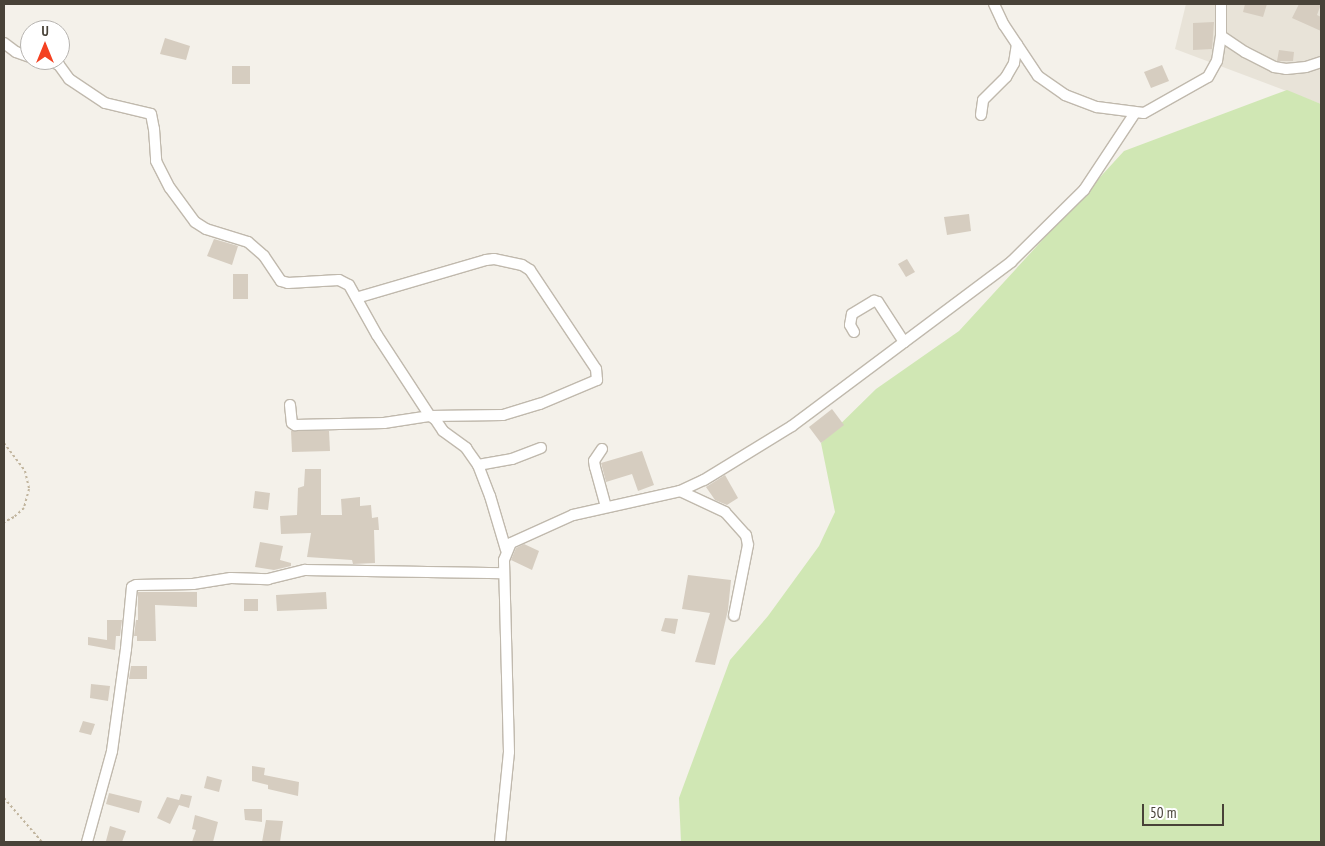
<!DOCTYPE html>
<html>
<head>
<meta charset="utf-8">
<style>
	body { margin:0 }
	#map { position:relative; width:1325px; height:846px; overflow:hidden; background:#f4f1ea; font-family:"PT Sans Narrow",sans-serif }
	div>[style] { position:absolute }
	.residential>* { inset:0; background:#e8e3d8 }
	.green>* { inset:0; background:#d0e7b4 }
	.building>* { inset:0; background:#d6cdc0 }
	.path>* { height:2px; margin-top:-1px; transform-origin:0; background:repeating-linear-gradient(90deg,#c1b59e 0 2.5px,transparent 0 5px) }
	.roads { filter:drop-shadow(1px 0 #c0b9ad) drop-shadow(-1px 0 #c0b9ad) drop-shadow(0 1px #c0b9ad) drop-shadow(0 -1px #c0b9ad) }
	.minor>* { height:10px; margin:-5px; padding:0 5px; transform-origin:5px; border-radius:5px; background:#fff }
	span { translate:-50% -50%; white-space:nowrap; text-align:center; line-height:1.15; -webkit-text-stroke:4.5px #fff; paint-order:stroke }
	.frame { position:absolute; inset:0; border:5px solid #484238; pointer-events:none }
	.north { position:absolute; left:20px; top:20px; width:50px; height:50px; box-sizing:border-box; background:#fff; border:1px solid #b6b3af; border-radius:50%; rotate:0deg; font-size:14px; font-weight:700; line-height:20px; text-align:center; color:#484238 }
	.north::after { content:''; display:block; margin:auto; width:18px; height:22px; background:#f44121; clip-path:polygon(50% 0,100% 100%,50% 72%,0 100%) }
	.scale { position:absolute; left:1142px; top:804px; width:82px; height:22px; box-sizing:border-box; border:2px solid #484238; border-top:0; padding-left:6px; font-size:15px; line-height:18px; white-space:nowrap; color:#484238; -webkit-text-stroke:4px #fff; paint-order:stroke }
</style>
</head>
<body>
<div id="map">
	<div class="residential">
		<i style="clip-path:polygon(1186px 4px,1321px 4px,1321px 104px,1175px 49px)"></i>
	</div>
	<div class="green">
		<i style="clip-path:polygon(1287px 90px,1321px 104px,1321px 842px,681px 842px,679px 798px,730px 660px,768px 616px,819px 546px,835px 512px,821px 443px,876px 389px,959px 331px,1124px 151px)"></i>
	</div>
	<div class="building">
		<i style="clip-path:polygon(1245px 4px,1267px 4px,1263px 17px,1243px 12px)"></i>
		<i style="clip-path:polygon(1299px 4px,1321px 4px,1317px 15px,1321px 17px,1321px 31px,1292px 18px)"></i>
		<i style="clip-path:polygon(1214px 22px,1212px 49px,1193px 50px,1193px 23px)"></i>
		<i style="clip-path:polygon(165px 38px,190px 46px,186px 60px,160px 54px)"></i>
		<i style="clip-path:polygon(1279px 50px,1294px 52px,1293px 61px,1277px 61px)"></i>
		<i style="clip-path:polygon(1162px 65px,1169px 81px,1151px 88px,1144px 72px)"></i>
		<i style="clip-path:polygon(232px 66px,250px 66px,250px 84px,232px 84px)"></i>
		<i style="clip-path:polygon(969px 214px,971px 231px,947px 235px,944px 217px)"></i>
		<i style="clip-path:polygon(214px 239px,238px 246px,232px 265px,207px 256px)"></i>
		<i style="clip-path:polygon(907px 259px,915px 272px,906px 277px,898px 264px)"></i>
		<i style="clip-path:polygon(233px 274px,248px 274px,248px 299px,233px 299px)"></i>
		<i style="clip-path:polygon(832px 409px,844px 425px,821px 443px,809px 427px)"></i>
		<i style="clip-path:polygon(291px 431px,329px 431px,330px 451px,292px 452px)"></i>
		<i style="clip-path:polygon(642px 451px,654px 485px,638px 491px,632px 474px,606px 482px,601px 463px)"></i>
		<i style="clip-path:polygon(305px 469px,321px 469px,321px 515px,342px 515px,341px 499px,360px 497px,360px 506px,371px 505px,372px 518px,378px 517px,379px 530px,374px 530px,375px 563px,353px 564px,352px 560px,307px 557px,311px 533px,281px 534px,280px 516px,297px 515px,298px 488px,304px 486px)"></i>
		<i style="clip-path:polygon(725px 475px,738px 498px,727px 505px,715px 500px,706px 487px)"></i>
		<i style="clip-path:polygon(255px 491px,270px 493px,268px 510px,253px 508px)"></i>
		<i style="clip-path:polygon(260px 542px,283px 546px,280px 560px,291px 563px,291px 566px,274px 570px,255px 567px)"></i>
		<i style="clip-path:polygon(524px 544px,539px 551px,532px 570px,511px 560px,516px 548px)"></i>
		<i style="clip-path:polygon(688px 575px,731px 580px,728px 610px,715px 665px,695px 662px,710px 613px,682px 609px)"></i>
		<i style="clip-path:polygon(138px 592px,197px 592px,197px 607px,155px 605px,156px 641px,137px 641px,137px 636px,134px 636px,136px 620px,138px 620px)"></i>
		<i style="clip-path:polygon(326px 592px,327px 609px,277px 611px,276px 595px)"></i>
		<i style="clip-path:polygon(244px 599px,258px 599px,258px 611px,244px 611px)"></i>
		<i style="clip-path:polygon(665px 618px,678px 619px,675px 634px,661px 631px)"></i>
		<i style="clip-path:polygon(107px 620px,122px 620px,120px 636px,116px 636px,115px 650px,88px 645px,88px 637px,107px 640px)"></i>
		<i style="clip-path:polygon(131px 666px,147px 666px,147px 679px,129px 679px)"></i>
		<i style="clip-path:polygon(91px 684px,110px 686px,108px 701px,90px 698px)"></i>
		<i style="clip-path:polygon(83px 721px,95px 724px,91px 735px,79px 732px)"></i>
		<i style="clip-path:polygon(252px 766px,265px 768px,264px 775px,299px 782px,298px 796px,268px 789px,268px 785px,252px 781px)"></i>
		<i style="clip-path:polygon(207px 776px,222px 780px,219px 792px,204px 788px)"></i>
		<i style="clip-path:polygon(109px 793px,142px 801px,139px 813px,106px 804px)"></i>
		<i style="clip-path:polygon(181px 794px,192px 796px,189px 808px,179px 805px,170px 824px,157px 818px,167px 797px,179px 800px)"></i>
		<i style="clip-path:polygon(244px 809px,262px 809px,262px 822px,245px 820px)"></i>
		<i style="clip-path:polygon(195px 815px,218px 822px,213px 842px,192px 842px,196px 830px,192px 829px)"></i>
		<i style="clip-path:polygon(266px 820px,283px 821px,280px 842px,262px 842px)"></i>
		<i style="clip-path:polygon(110px 826px,126px 831px,122px 842px,106px 841px)"></i>
	</div>
	<div class="path">
		<i style="left:4px;top:443px;width:35px;rotate:53deg"></i>
		<i style="left:25px;top:471px;width:18px;rotate:77deg"></i>
		<i style="left:29px;top:489px;width:20px;rotate:105deg"></i>
		<i style="left:24px;top:508px;width:13px;rotate:138deg"></i>
		<i style="left:14px;top:517px;width:11px;rotate:153deg"></i>
		<i style="left:4px;top:798px;width:58px;rotate:49.2deg"></i>
	</div>
	<div class="roads">
		<div class="minor">
			<i style="left:994px;top:4px;width:23px;rotate:65deg"></i>
			<i style="left:1004px;top:25px;width:61px;rotate:56.3deg"></i>
			<i style="left:1038px;top:76px;width:33px;rotate:35deg"></i>
			<i style="left:1065px;top:95px;width:34px;rotate:21deg"></i>
			<i style="left:1097px;top:107px;width:47px;rotate:7.3deg"></i>
			<i style="left:1144px;top:113px;width:73px;rotate:-29.4deg"></i>
			<i style="left:1208px;top:77px;width:18px;rotate:-61deg"></i>
			<i style="left:1217px;top:61px;width:25px;rotate:-81deg"></i>
			<i style="left:1221px;top:36px;width:32px;rotate:-90deg"></i>
			<i style="left:1221px;top:36px;width:29px;rotate:34deg"></i>
			<i style="left:1245px;top:52px;width:33px;rotate:27deg"></i>
			<i style="left:1274px;top:67px;width:12px;rotate:9deg"></i>
			<i style="left:1286px;top:69px;width:20px;rotate:-6deg"></i>
			<i style="left:1306px;top:67px;width:16px;rotate:-18deg"></i>
			<i style="left:4px;top:43px;width:15px;rotate:37deg"></i>
			<i style="left:16px;top:52px;width:15px;rotate:20deg"></i>
			<i style="left:48px;top:60px;width:12px;rotate:24deg"></i>
			<i style="left:59px;top:65px;width:17px;rotate:54deg"></i>
			<i style="left:69px;top:79px;width:43px;rotate:33.7deg"></i>
			<i style="left:105px;top:103px;width:47px;rotate:13.4deg"></i>
			<i style="left:151px;top:114px;width:15px;rotate:79deg"></i>
			<i style="left:154px;top:129px;width:32px;rotate:86deg"></i>
			<i style="left:156px;top:161px;width:30px;rotate:63deg"></i>
			<i style="left:170px;top:188px;width:42px;rotate:53.7deg"></i>
			<i style="left:195px;top:222px;width:13px;rotate:32deg"></i>
			<i style="left:206px;top:229px;width:44px;rotate:17.2deg"></i>
			<i style="left:248px;top:242px;width:21px;rotate:41deg"></i>
			<i style="left:264px;top:256px;width:30px;rotate:56deg"></i>
			<i style="left:281px;top:281px;width:7px;rotate:16deg"></i>
			<i style="left:288px;top:283px;width:51px;rotate:-3.4deg"></i>
			<i style="left:339px;top:280px;width:11px;rotate:27deg"></i>
			<i style="left:349px;top:285px;width:57px;rotate:60.8deg"></i>
			<i style="left:377px;top:335px;width:97px;rotate:56.8deg"></i>
			<i style="left:430px;top:416px;width:6px;rotate:31deg"></i>
			<i style="left:435px;top:419px;width:14px;rotate:56deg"></i>
			<i style="left:443px;top:431px;width:29px;rotate:36deg"></i>
			<i style="left:466px;top:448px;width:21px;rotate:55deg"></i>
			<i style="left:478px;top:465px;width:33px;rotate:69deg"></i>
			<i style="left:490px;top:496px;width:56px;rotate:73.5deg"></i>
			<i style="left:981px;top:115px;width:15px;rotate:-82deg"></i>
			<i style="left:983px;top:100px;width:33px;rotate:-45deg"></i>
			<i style="left:1006px;top:77px;width:16px;rotate:-60deg"></i>
			<i style="left:1014px;top:63px;width:19px;rotate:-81deg"></i>
			<i style="left:854px;top:332px;width:8px;rotate:-120deg"></i>
			<i style="left:850px;top:325px;width:11px;rotate:-80deg"></i>
			<i style="left:852px;top:314px;width:26px;rotate:-31deg"></i>
			<i style="left:874px;top:301px;width:4px;rotate:14deg"></i>
			<i style="left:878px;top:302px;width:48px;rotate:57deg"></i>
			<i style="left:290px;top:405px;width:18px;rotate:84deg"></i>
			<i style="left:292px;top:423px;width:4px;rotate:34deg"></i>
			<i style="left:295px;top:425px;width:89px;rotate:-1.3deg"></i>
			<i style="left:384px;top:423px;width:47px;rotate:-8.7deg"></i>
			<i style="left:430px;top:416px;width:73px;rotate:-0.8deg"></i>
			<i style="left:503px;top:415px;width:39px;rotate:-17deg"></i>
			<i style="left:540px;top:404px;width:62px;rotate:-22.8deg"></i>
			<i style="left:597px;top:380px;width:11px;rotate:-95deg"></i>
			<i style="left:596px;top:369px;width:119px;rotate:-123.7deg"></i>
			<i style="left:530px;top:270px;width:9px;rotate:-148deg"></i>
			<i style="left:522px;top:265px;width:29px;rotate:-168deg"></i>
			<i style="left:494px;top:259px;width:8px;rotate:173deg"></i>
			<i style="left:486px;top:260px;width:135px;rotate:163.7deg"></i>
			<i style="left:602px;top:449px;width:14px;rotate:124deg"></i>
			<i style="left:594px;top:461px;width:6px;rotate:81deg"></i>
			<i style="left:595px;top:467px;width:41px;rotate:74.6deg"></i>
			<i style="left:478px;top:465px;width:35px;rotate:-10deg"></i>
			<i style="left:512px;top:459px;width:31px;rotate:-21deg"></i>
			<i style="left:680px;top:491px;width:50px;rotate:25deg"></i>
			<i style="left:725px;top:512px;width:31px;rotate:48deg"></i>
			<i style="left:746px;top:535px;width:10px;rotate:79deg"></i>
			<i style="left:748px;top:545px;width:72px;rotate:101.2deg"></i>
			<i style="left:87px;top:842px;width:94px;rotate:-74.6deg"></i>
			<i style="left:112px;top:751px;width:103px;rotate:-82.2deg"></i>
			<i style="left:126px;top:649px;width:62px;rotate:-84.5deg"></i>
			<i style="left:132px;top:587px;width:4px;rotate:-27deg"></i>
			<i style="left:136px;top:585px;width:57px;rotate:-1deg"></i>
			<i style="left:193px;top:584px;width:38px;rotate:-9deg"></i>
			<i style="left:231px;top:578px;width:37px;rotate:2deg"></i>
			<i style="left:268px;top:579px;width:38px;rotate:-14deg"></i>
			<i style="left:305px;top:570px;width:199px;rotate:0.9deg"></i>
			<i style="left:500px;top:842px;width:90px;rotate:-84.3deg"></i>
			<i style="left:509px;top:752px;width:192px;rotate:-91.5deg"></i>
			<i style="left:504px;top:560px;width:18px;rotate:-68deg"></i>
			<i style="left:511px;top:543px;width:68px;rotate:-24.3deg"></i>
			<i style="left:573px;top:515px;width:110px;rotate:-12.6deg"></i>
			<i style="left:680px;top:491px;width:26px;rotate:-25deg"></i>
			<i style="left:704px;top:480px;width:103px;rotate:-31.5deg"></i>
			<i style="left:792px;top:426px;width:274px;rotate:-36.8deg"></i>
			<i style="left:1011px;top:262px;width:103px;rotate:-44.6deg"></i>
			<i style="left:1084px;top:190px;width:92px;rotate:-56.5deg"></i>
		</div>
	</div>
	<div class="frame"></div>
	<div class="north">U</div>
	<div class="scale">50 m</div>
</div>
</body>
</html>
